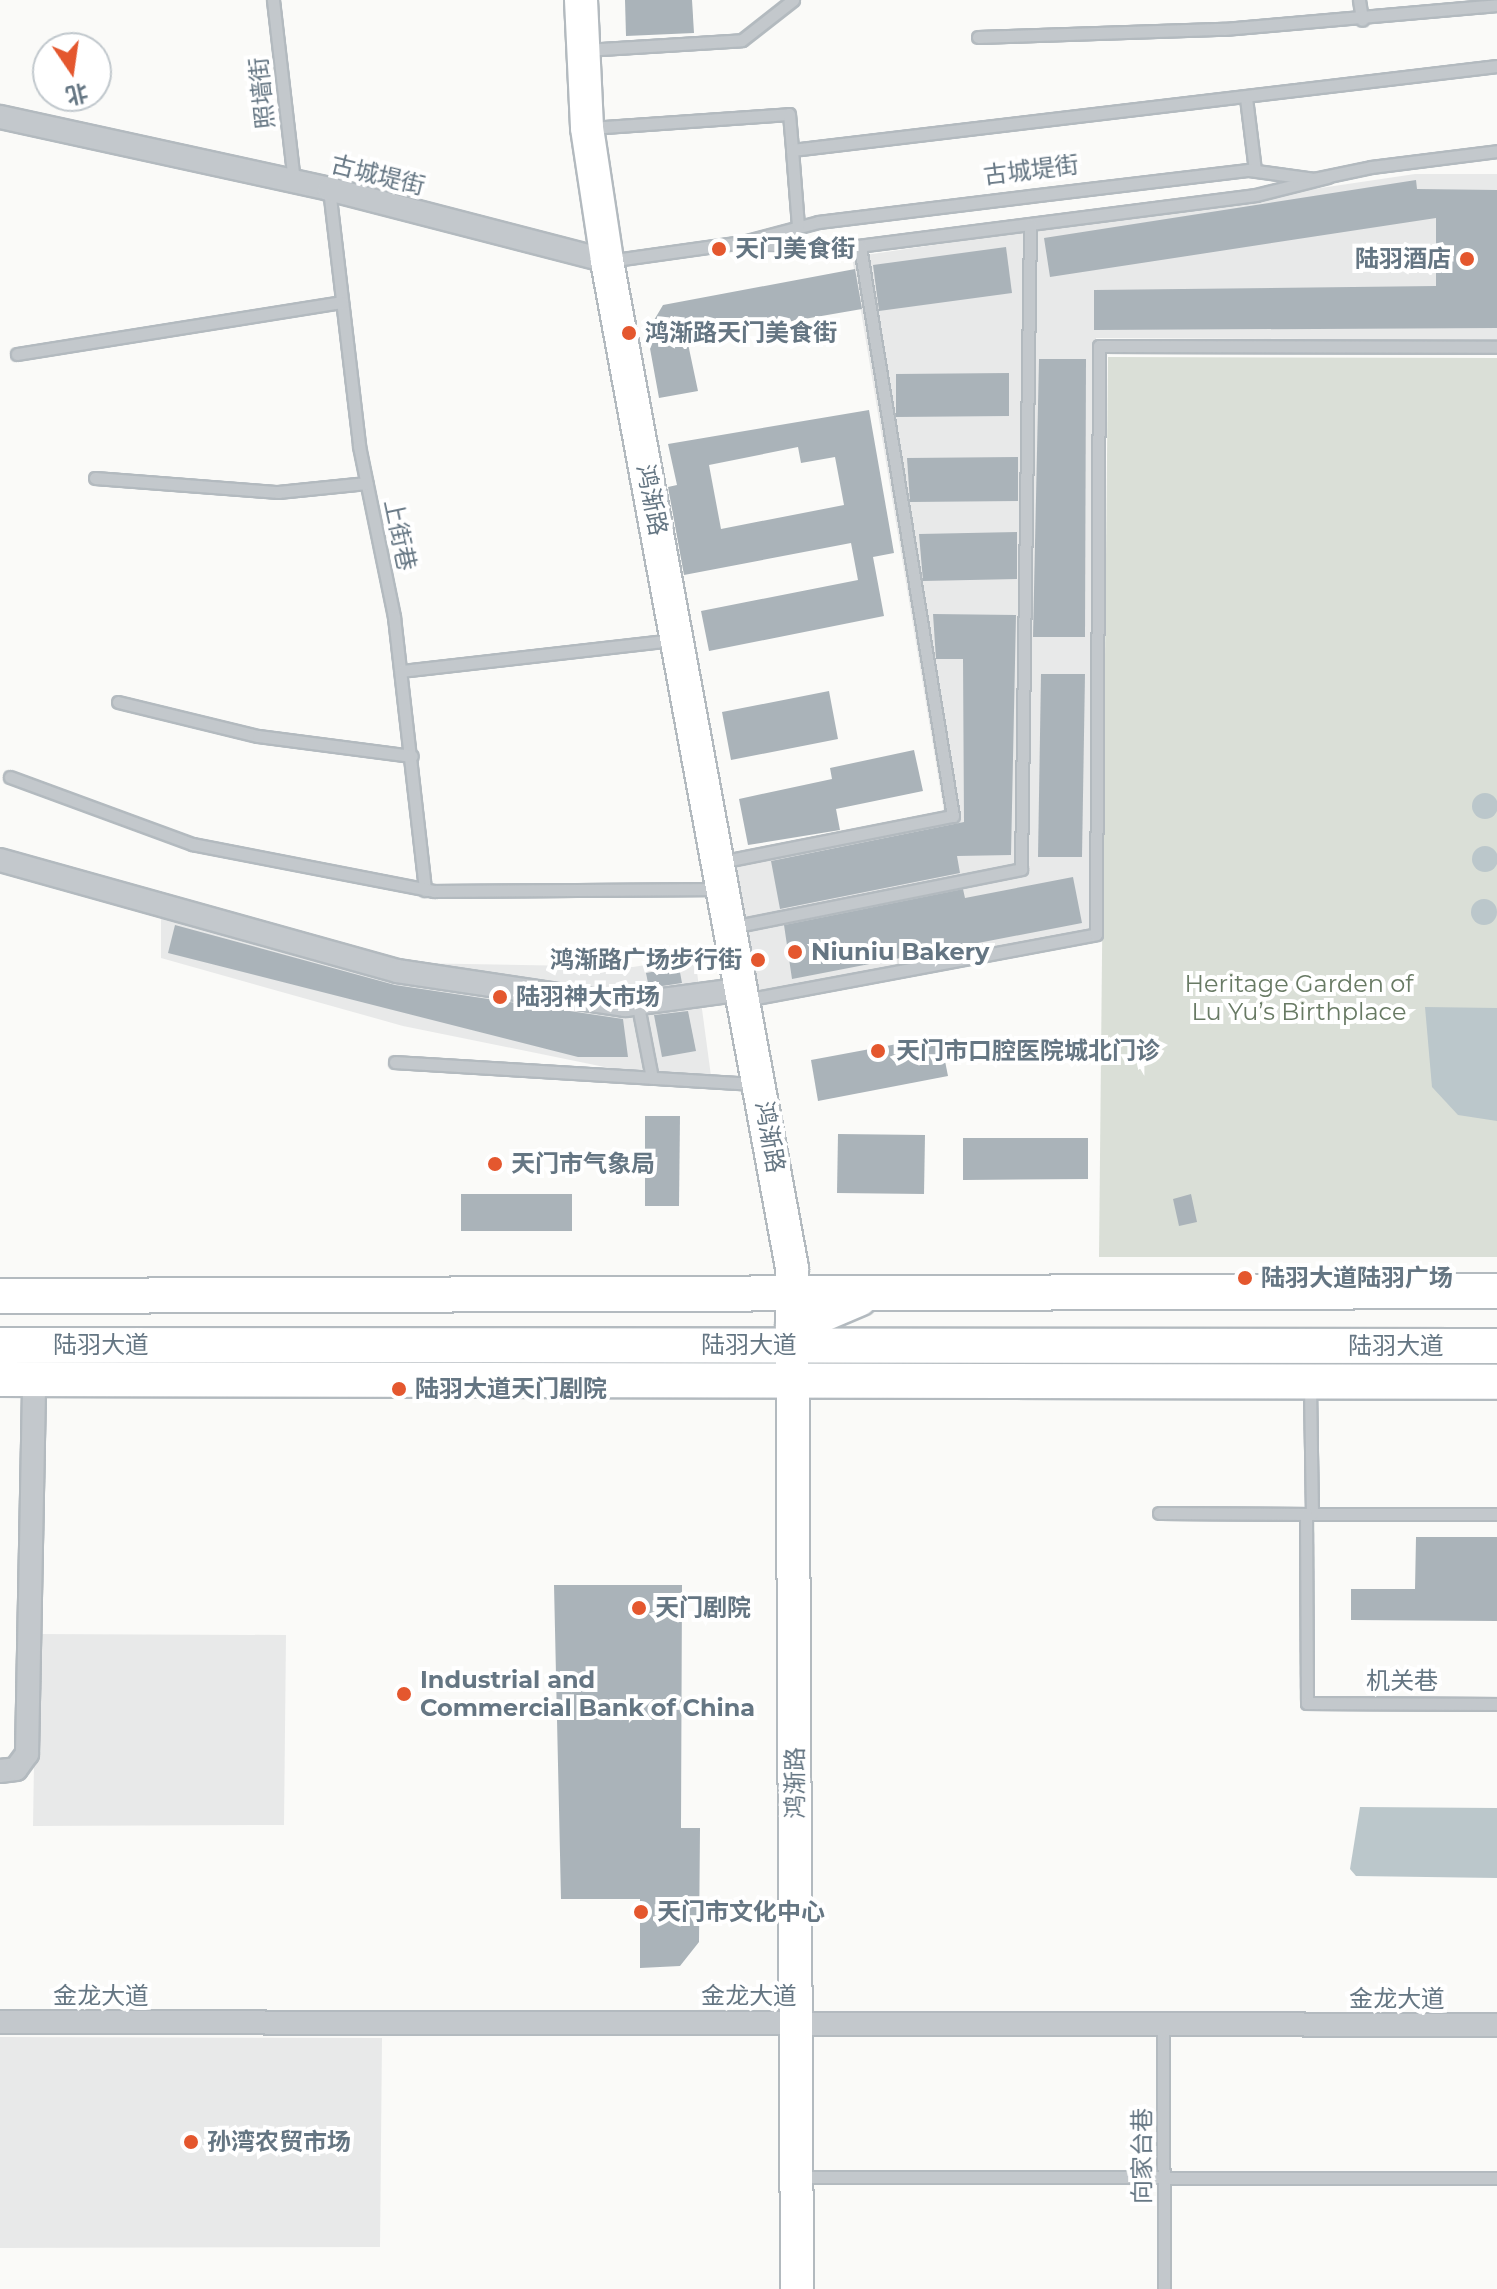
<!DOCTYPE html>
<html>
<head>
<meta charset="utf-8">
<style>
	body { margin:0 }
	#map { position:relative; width:1497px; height:2289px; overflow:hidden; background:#fafaf8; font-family:Montserrat,"Noto Sans SC",sans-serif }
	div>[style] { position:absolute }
	.built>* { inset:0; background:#e8e9e9 }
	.green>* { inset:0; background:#dadfd7 }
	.water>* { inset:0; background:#bbc7cb }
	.round { border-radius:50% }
	.building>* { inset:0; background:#aab3b9 }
	.roads { filter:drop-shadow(2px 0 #b3babf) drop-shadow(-2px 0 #b3babf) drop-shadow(0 2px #b3babf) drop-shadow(0 -2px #b3babf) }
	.lane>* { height:11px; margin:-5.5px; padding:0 5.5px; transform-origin:5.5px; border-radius:5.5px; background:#c3c8cc }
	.street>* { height:22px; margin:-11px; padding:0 11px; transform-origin:11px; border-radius:11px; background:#c3c8cc }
	.secondary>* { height:32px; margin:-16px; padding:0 16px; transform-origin:16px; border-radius:16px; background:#fff }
	.primary>* { height:34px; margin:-17px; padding:0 17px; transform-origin:17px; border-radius:17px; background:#fff }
	.dots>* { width:22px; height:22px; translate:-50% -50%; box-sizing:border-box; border:4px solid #fff; border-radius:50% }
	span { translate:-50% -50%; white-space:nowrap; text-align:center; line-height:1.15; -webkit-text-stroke:8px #fff; paint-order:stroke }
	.street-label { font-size:24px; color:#657683 }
	.poi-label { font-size:24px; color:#657683; font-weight:700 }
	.left { translate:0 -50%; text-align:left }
	.right { translate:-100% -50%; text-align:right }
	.park-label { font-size:24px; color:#687a64 }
	.north { position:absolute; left:32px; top:32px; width:80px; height:80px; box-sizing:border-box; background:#fff; border:2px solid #c1c8cd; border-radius:50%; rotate:167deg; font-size:22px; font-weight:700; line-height:32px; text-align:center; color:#657683 }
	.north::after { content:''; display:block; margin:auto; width:28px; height:36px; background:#e4572e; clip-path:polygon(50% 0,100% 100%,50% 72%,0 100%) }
</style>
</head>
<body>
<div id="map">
	<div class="built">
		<i style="clip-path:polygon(1415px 174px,1497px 174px,1497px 340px,1096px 338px,1093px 929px,754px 993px,727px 854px,944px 812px,852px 257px)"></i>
		<i style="clip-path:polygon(161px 902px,406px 963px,633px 967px,695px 957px,711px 1076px,629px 1072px,403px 1026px,161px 958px)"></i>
		<i style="clip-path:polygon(36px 1634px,286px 1635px,284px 1825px,33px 1826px)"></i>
		<i style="clip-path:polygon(0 2037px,382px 2038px,380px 2247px,0 2248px)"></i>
	</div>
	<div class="green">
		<i style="clip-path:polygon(1108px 357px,1497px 358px,1497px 1257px,1099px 1257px)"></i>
	</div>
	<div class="water">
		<i class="round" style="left:1472px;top:793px;width:26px;height:26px"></i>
		<i class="round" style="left:1472px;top:846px;width:26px;height:26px"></i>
		<i class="round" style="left:1471px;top:899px;width:26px;height:26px"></i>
		<i style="clip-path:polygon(1425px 1007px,1497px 1008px,1497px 1121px,1458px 1115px,1432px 1087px)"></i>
		<i style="clip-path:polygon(1360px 1807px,1497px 1808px,1497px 1878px,1356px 1876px,1350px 1869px)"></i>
	</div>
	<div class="building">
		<i style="clip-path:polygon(625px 0,692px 0,694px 33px,626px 36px)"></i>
		<i style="clip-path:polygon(1416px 180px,1417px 189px,1497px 190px,1497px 328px,1094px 330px,1094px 290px,1436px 286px,1436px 218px,1050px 277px,1044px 238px)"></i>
		<i style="clip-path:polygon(1006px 247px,1012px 293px,879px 311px,873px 265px)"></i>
		<i style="clip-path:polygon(855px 269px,862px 309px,687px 339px,698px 391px,659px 398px,647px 332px,663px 305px)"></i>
		<i style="clip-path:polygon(1039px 359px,1086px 359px,1085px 637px,1033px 637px)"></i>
		<i style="clip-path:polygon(1009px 373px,1009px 416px,896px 417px,896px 374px)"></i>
		<i style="clip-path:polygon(evenodd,869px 410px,894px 553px,873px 557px,884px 616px,709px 651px,701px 611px,858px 580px,851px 543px,684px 575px,668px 487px,677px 485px,668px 444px,869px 410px,798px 447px,801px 463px,835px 457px,844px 505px,721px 529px,709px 465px,798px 447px)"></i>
		<i style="clip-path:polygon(1018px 457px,1018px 501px,910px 502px,907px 458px)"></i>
		<i style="clip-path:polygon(1017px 532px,1017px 579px,923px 581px,919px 534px)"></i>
		<i style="clip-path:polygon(933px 614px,1016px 615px,1011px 855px,957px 856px,960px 873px,780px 909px,771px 861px,964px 822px,963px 659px,936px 659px)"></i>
		<i style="clip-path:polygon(1041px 674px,1085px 674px,1082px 857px,1038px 857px)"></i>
		<i style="clip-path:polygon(829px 691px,838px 739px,731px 760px,722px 712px)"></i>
		<i style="clip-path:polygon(914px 750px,923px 791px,836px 809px,840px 830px,748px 845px,739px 799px,832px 779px,830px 768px)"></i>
		<i style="clip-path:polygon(1073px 877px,1082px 923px,792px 979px,784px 925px,963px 889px,965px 898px)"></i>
		<i style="clip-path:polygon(175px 925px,395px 985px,623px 1019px,628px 1057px,578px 1057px,168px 953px)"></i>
		<i style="clip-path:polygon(679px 967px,682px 983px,649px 988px,646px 973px)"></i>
		<i style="clip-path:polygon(688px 1011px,696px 1051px,662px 1057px,654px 1015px)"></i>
		<i style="clip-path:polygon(940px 1036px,948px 1076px,818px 1101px,811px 1060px)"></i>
		<i style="clip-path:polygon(645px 1116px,680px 1116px,679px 1206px,645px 1206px)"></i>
		<i style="clip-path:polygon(838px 1134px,925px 1135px,924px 1194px,837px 1193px)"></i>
		<i style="clip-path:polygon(963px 1138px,1088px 1138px,1088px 1179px,963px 1180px)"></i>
		<i style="clip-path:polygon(461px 1194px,572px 1194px,572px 1231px,461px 1231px)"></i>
		<i style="clip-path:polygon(1191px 1194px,1197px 1222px,1179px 1226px,1173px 1199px)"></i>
		<i style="clip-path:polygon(1416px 1537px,1497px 1537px,1497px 1621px,1351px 1620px,1351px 1589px,1415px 1589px)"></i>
		<i style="clip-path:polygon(554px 1585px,682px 1585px,681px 1828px,700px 1828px,699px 1942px,680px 1966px,640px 1968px,640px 1899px,561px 1899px)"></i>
	</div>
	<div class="roads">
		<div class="lane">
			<i style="left:273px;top:0;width:182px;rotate:83.4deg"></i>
			<i style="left:1359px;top:0;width:20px;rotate:81deg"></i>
			<i style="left:978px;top:37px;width:246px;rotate:-1.9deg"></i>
			<i style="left:1224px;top:29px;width:274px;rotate:-5deg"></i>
			<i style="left:585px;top:50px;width:157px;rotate:-3.6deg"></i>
			<i style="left:742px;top:40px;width:65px;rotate:-38.1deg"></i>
			<i style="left:1246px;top:98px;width:73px;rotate:82.9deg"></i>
			<i style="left:590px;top:128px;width:199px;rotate:-4deg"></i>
			<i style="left:789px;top:114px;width:36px;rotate:85deg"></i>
			<i style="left:1328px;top:177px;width:74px;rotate:166deg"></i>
			<i style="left:1256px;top:195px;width:431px;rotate:172.7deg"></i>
			<i style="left:829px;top:250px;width:86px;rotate:-174.7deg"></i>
			<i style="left:743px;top:242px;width:78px;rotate:-14.9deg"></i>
			<i style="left:818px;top:222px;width:214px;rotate:-7deg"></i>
			<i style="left:1030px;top:196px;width:221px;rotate:-6.8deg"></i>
			<i style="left:1249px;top:170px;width:66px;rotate:7.9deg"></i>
			<i style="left:1314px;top:179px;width:58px;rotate:-11.9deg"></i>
			<i style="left:1371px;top:167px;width:127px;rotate:-7.2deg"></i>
			<i style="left:329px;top:189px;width:259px;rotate:83.3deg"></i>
			<i style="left:359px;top:446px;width:175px;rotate:78.4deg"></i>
			<i style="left:394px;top:617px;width:275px;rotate:83.5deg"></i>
			<i style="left:798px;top:226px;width:76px;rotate:-94.5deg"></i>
			<i style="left:792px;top:150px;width:710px;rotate:-6.79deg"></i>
			<i style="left:608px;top:261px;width:136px;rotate:-8deg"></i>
			<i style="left:17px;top:354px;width:329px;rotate:-9.1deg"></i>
			<i style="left:95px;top:478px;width:184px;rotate:4.4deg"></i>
			<i style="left:278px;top:492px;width:89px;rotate:-5.8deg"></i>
			<i style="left:401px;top:671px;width:276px;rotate:-6.5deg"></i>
			<i style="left:118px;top:702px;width:144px;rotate:13.7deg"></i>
			<i style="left:258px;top:736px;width:155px;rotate:7.4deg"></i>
			<i style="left:10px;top:777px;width:194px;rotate:20.2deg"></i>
			<i style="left:192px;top:844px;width:247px;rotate:11deg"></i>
			<i style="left:434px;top:891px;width:286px;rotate:-0.4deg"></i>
			<i style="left:720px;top:862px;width:237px;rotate:-11.2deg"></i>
			<i style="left:953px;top:816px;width:577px;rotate:-99.28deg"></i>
			<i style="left:732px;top:927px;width:295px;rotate:-11.3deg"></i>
			<i style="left:1021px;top:869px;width:645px;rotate:-89.2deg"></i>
			<i style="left:745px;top:1000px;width:357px;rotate:-10.6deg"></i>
			<i style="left:1096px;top:934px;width:588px;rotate:-89.71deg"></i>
			<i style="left:1099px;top:346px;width:398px;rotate:0.1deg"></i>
			<i style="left:638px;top:1006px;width:73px;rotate:79deg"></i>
			<i style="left:395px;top:1062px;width:362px;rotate:3.5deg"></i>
			<i style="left:1310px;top:1387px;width:127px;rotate:89.1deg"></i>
			<i style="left:1312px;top:1514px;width:185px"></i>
			<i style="left:1159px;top:1513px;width:153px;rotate:0.4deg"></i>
			<i style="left:1306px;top:1514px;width:189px;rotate:89.7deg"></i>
			<i style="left:1307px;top:1703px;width:190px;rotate:0.3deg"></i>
			<i style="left:1163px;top:2023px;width:266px;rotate:89.8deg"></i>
			<i style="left:798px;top:2177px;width:699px;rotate:0.08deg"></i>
		</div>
		<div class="street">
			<i style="left:0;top:117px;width:337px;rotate:12.3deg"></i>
			<i style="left:329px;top:189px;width:287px;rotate:14.5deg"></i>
			<i style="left:0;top:860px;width:412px;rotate:15.6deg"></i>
			<i style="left:397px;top:971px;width:231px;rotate:8.5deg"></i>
			<i style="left:625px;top:1005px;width:119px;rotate:-7.7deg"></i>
			<i style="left:0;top:1771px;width:16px;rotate:-7deg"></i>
			<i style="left:16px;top:1769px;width:19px;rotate:-54deg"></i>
			<i style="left:27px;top:1754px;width:375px;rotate:-88.9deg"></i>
			<i style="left:0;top:2022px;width:1497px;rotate:0.11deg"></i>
		</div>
		<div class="secondary">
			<i style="left:581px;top:0;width:128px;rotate:87.3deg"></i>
			<i style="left:587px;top:128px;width:134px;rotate:81.4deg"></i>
			<i style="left:607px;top:261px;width:1024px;rotate:79.59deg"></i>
			<i style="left:792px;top:1268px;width:1021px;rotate:89.72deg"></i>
		</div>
		<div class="primary">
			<i style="left:0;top:1296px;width:1497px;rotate:-0.19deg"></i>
			<i style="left:793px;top:1327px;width:72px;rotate:-23deg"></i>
			<i style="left:0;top:1345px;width:1497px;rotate:0.04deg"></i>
			<i style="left:0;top:1379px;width:1497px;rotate:0.11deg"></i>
		</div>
	</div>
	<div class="dots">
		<i style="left:719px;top:249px;background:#e4572e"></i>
		<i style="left:1467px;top:259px;background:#e4572e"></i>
		<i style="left:629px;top:333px;background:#e4572e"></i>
		<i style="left:795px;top:952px;background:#e4572e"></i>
		<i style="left:758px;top:960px;background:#e4572e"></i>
		<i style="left:500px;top:997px;background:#e4572e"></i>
		<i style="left:878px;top:1051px;background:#e4572e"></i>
		<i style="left:495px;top:1164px;background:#e4572e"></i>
		<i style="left:1245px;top:1278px;background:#e4572e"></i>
		<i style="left:399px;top:1389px;background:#e4572e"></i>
		<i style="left:639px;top:1608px;background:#e4572e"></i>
		<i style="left:404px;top:1694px;background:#e4572e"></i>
		<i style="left:641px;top:1912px;background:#e4572e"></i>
		<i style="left:191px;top:2142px;background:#e4572e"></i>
	</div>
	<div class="street-label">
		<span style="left:262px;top:93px;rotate:-96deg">照墙街</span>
		<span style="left:1031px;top:170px;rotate:-7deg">古城堤街</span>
		<span style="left:378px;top:175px;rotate:14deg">古城堤街</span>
		<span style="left:652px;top:500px;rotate:79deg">鸿渐路</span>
		<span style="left:400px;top:535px;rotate:78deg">上街巷</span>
		<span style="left:770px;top:1137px;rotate:80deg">鸿渐路</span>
		<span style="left:101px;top:1345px">陆羽大道</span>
		<span style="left:749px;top:1345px">陆羽大道</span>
		<span style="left:1396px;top:1346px">陆羽大道</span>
		<span style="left:1402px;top:1681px">机关巷</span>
		<span style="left:795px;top:1783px;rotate:-90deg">鸿渐路</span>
		<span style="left:101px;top:1996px">金龙大道</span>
		<span style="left:749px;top:1996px">金龙大道</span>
		<span style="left:1397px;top:1999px">金龙大道</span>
		<span style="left:1142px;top:2156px;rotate:-90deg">向家台巷</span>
	</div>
	<div class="poi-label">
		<span class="left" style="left:735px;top:249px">天门美食街</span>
		<span class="right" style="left:1451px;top:259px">陆羽酒店</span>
		<span class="left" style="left:645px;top:333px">鸿渐路天门美食街</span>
		<span class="left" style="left:811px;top:952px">Niuniu Bakery</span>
		<span class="right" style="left:742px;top:960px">鸿渐路广场步行街</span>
		<span class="left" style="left:516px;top:997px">陆羽神大市场</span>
		<span class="left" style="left:896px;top:1051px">天门市口腔医院城北门诊</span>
		<span class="left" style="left:511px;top:1164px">天门市气象局</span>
		<span class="left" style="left:1261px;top:1278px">陆羽大道陆羽广场</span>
		<span class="left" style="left:415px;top:1389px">陆羽大道天门剧院</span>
		<span class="left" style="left:655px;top:1608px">天门剧院</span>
		<span class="left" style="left:420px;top:1694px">Industrial and<br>Commercial Bank of China</span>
		<span class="left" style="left:657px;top:1912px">天门市文化中心</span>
		<span class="left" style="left:207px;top:2142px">孙湾农贸市场</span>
	</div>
	<div class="park-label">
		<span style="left:1299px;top:998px">Heritage Garden of<br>Lu Yu’s Birthplace</span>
	</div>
	<div class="north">北</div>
</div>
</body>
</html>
